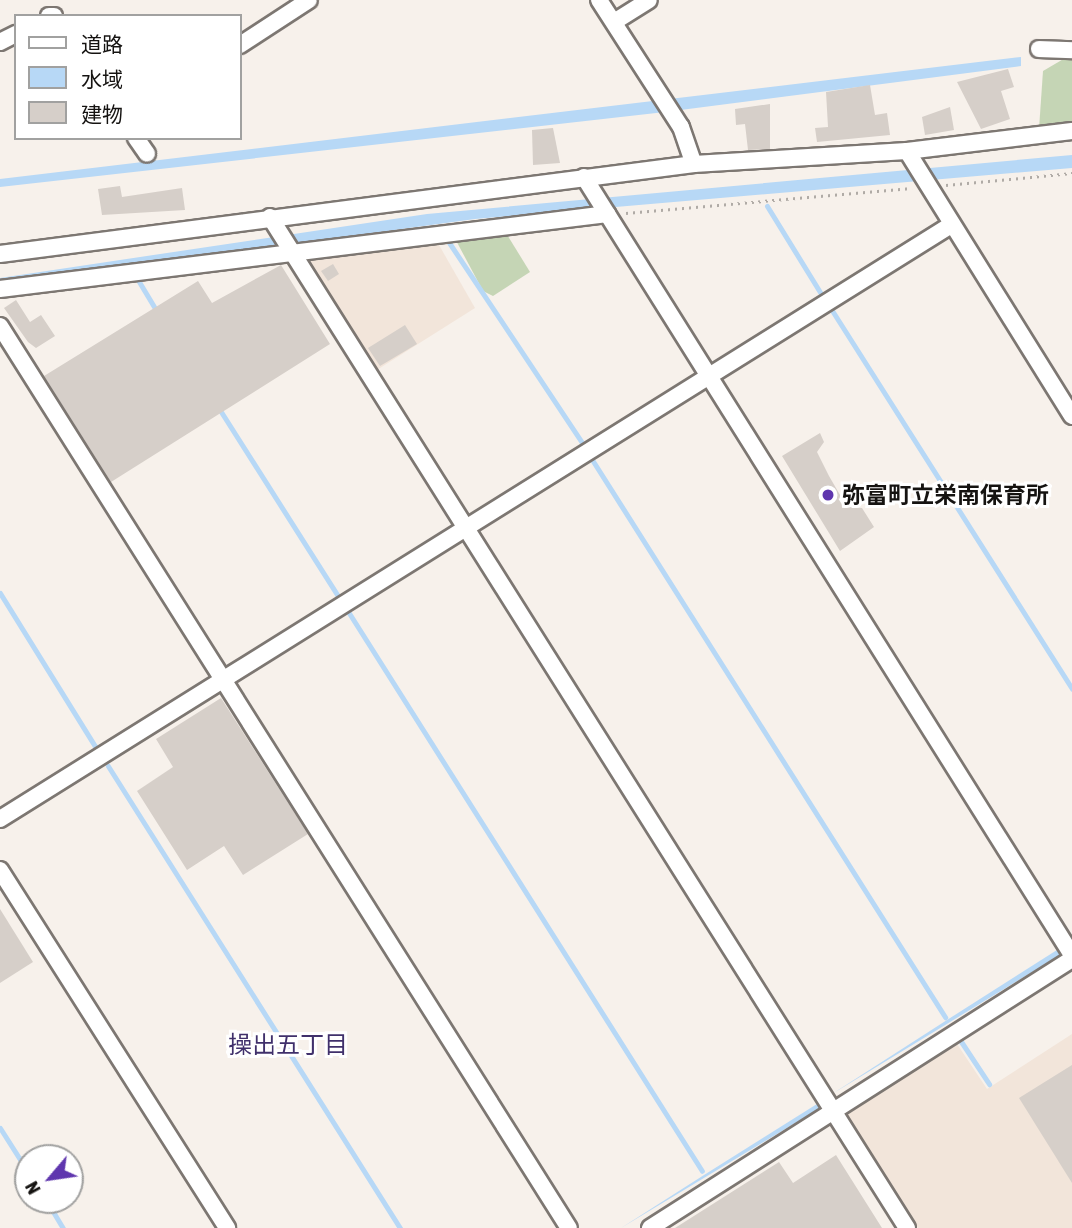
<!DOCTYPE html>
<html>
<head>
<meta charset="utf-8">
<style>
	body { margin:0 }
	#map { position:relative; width:1072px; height:1228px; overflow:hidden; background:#f7f1eb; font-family:"Asap Condensed","Noto Sans JP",sans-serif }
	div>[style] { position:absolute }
	.built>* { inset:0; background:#f2e5da }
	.green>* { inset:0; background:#c5d5b5 }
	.water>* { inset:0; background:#b7d8f6 }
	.stream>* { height:5px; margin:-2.5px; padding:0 2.5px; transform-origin:2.5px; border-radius:2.5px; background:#b7d8f6 }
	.building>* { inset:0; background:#d6cfc9 }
	.path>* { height:2.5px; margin-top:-1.25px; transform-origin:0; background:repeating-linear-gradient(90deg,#b0aba6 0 2px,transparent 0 7px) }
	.roads { filter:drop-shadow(2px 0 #7d7772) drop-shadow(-2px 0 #7d7772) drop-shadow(0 2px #7d7772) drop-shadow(0 -2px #7d7772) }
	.minor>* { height:16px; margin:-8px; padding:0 8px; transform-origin:8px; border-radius:8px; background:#fff }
	.dots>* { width:19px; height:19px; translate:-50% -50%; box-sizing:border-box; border:4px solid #fff; border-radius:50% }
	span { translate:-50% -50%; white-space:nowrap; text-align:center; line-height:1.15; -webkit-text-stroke:6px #fff; paint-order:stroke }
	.poi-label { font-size:23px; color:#151311; font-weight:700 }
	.left { translate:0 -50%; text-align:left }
	.neighbourhood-label { font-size:24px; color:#40306b }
	.legend { position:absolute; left:14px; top:14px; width:228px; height:126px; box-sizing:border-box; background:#fff; border:2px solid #a1a1a0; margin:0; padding:9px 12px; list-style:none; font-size:21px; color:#151311 }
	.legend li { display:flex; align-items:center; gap:14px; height:35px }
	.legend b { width:35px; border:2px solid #a1a1a0 }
	.north { position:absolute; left:14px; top:1144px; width:70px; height:70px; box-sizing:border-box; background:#fff; border:2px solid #a1a1a0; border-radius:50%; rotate:241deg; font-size:19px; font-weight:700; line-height:28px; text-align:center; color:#151311 }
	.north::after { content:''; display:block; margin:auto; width:24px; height:32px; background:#5f36ae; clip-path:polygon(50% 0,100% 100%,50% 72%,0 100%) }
</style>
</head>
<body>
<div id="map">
	<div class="built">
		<i style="clip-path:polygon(435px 238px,475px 308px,372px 373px,303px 258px)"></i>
		<i style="clip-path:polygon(1072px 1034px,1072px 1228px,918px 1228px,844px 1112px,955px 1041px,987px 1089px)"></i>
	</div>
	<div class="green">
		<i style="clip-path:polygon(1072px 54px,1072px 121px,1039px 129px,1043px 71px)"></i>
		<i style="clip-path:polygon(503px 228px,530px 272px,493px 296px,483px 291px,452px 233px)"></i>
	</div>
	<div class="water">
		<i style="clip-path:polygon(1021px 57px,1021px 66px,665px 112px,0 187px,0 179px)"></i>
		<i style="clip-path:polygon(1072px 155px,1072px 168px,475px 219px,0 284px,0 278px,427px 214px)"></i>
		<i style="clip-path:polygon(1057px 950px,1060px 955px,832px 1094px,947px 1020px)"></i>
		<i style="clip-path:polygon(817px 1104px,820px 1108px,621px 1228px,704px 1175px)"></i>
	</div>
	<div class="stream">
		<i style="left:767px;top:206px;width:101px;rotate:58.4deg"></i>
		<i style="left:446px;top:238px;width:247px;rotate:56.4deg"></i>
		<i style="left:138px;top:280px;width:39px;rotate:59deg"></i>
		<i style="left:833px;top:312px;width:446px;rotate:57.6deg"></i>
		<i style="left:218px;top:407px;width:227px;rotate:57.6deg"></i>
		<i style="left:591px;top:458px;width:662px;rotate:57.65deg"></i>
		<i style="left:0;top:593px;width:186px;rotate:58.2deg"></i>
		<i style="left:349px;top:613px;width:660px;rotate:57.68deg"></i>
		<i style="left:108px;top:766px;width:547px;rotate:57.71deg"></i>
		<i style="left:960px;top:1040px;width:53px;rotate:56.6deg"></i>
		<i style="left:0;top:1128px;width:52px;rotate:57.5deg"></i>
		<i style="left:46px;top:1200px;width:33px;rotate:59deg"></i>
	</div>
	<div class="building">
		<i style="clip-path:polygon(1008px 69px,1014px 87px,1001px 91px,1010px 119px,981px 129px,957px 82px)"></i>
		<i style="clip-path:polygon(870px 85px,875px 115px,887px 113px,890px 135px,817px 142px,815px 128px,828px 127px,826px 92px)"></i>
		<i style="clip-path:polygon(770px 104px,770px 149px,748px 150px,745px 124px,736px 125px,735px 109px)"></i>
		<i style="clip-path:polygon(950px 107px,954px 130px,925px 135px,922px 117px)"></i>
		<i style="clip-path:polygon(553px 128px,560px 163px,533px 165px,532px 130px)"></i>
		<i style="clip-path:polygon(120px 186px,122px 197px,182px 188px,185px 210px,102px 215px,98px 189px)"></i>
		<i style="clip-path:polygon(333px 264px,339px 274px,328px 281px,321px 271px)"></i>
		<i style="clip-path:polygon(281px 265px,330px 344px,111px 482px,44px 376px,198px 281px,212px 303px)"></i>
		<i style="clip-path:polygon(16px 300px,30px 322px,41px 315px,55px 336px,36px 348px,28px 342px,4px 308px)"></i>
		<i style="clip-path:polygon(405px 325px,417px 344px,380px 366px,368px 348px)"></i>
		<i style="clip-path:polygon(820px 433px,824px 442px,817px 452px,829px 476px,847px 507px,862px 508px,874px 527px,840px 551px,782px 456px)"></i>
		<i style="clip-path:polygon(221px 698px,308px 834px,243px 875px,224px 846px,187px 870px,137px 791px,173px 767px,156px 739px)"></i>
		<i style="clip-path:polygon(0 909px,33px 962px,0 983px)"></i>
		<i style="clip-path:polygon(1072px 1065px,1072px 1183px,1019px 1098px)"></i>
		<i style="clip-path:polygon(836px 1155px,882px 1228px,675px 1228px,779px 1162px,793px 1183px)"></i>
	</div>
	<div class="path">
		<i style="left:946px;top:185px;width:127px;rotate:-5.4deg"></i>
		<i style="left:626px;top:213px;width:287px;rotate:-5deg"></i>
	</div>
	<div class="roads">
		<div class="minor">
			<i style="left:599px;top:0;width:151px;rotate:57.2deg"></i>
			<i style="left:681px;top:127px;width:39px;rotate:71deg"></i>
			<i style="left:49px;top:16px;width:5px"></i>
			<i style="left:614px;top:22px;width:41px;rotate:-32.2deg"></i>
			<i style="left:0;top:42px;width:18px;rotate:-27deg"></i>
			<i style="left:240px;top:45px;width:82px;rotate:-33.1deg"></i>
			<i style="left:1039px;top:49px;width:33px;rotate:2deg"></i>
			<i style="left:136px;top:138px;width:19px;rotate:55deg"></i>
			<i style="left:907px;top:151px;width:312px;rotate:58.1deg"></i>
			<i style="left:584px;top:177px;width:918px;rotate:57.9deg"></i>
			<i style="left:270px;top:217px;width:1195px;rotate:57.79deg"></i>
			<i style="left:0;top:254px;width:700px;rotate:-7.39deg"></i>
			<i style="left:694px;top:164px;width:213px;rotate:-3.5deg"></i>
			<i style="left:907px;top:151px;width:166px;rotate:-6.9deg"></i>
			<i style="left:0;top:289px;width:612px;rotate:-7.04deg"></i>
			<i style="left:0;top:326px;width:1066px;rotate:57.76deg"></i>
			<i style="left:0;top:819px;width:1121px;rotate:-31.99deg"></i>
			<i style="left:0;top:870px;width:424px;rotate:57.6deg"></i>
			<i style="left:650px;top:1228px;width:500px;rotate:-32.52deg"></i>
		</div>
	</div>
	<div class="dots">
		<i style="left:828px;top:495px;background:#5f36ae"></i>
	</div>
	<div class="poi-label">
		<span class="left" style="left:842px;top:495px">弥富町立栄南保育所</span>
	</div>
	<div class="neighbourhood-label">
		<span style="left:288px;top:1045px">操出五丁目</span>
	</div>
	<ul class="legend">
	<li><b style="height:9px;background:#fff"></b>道路</li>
	<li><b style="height:19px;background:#b7d8f6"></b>水域</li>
	<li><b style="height:19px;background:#d6cfc9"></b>建物</li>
	</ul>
	<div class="north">N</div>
</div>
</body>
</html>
